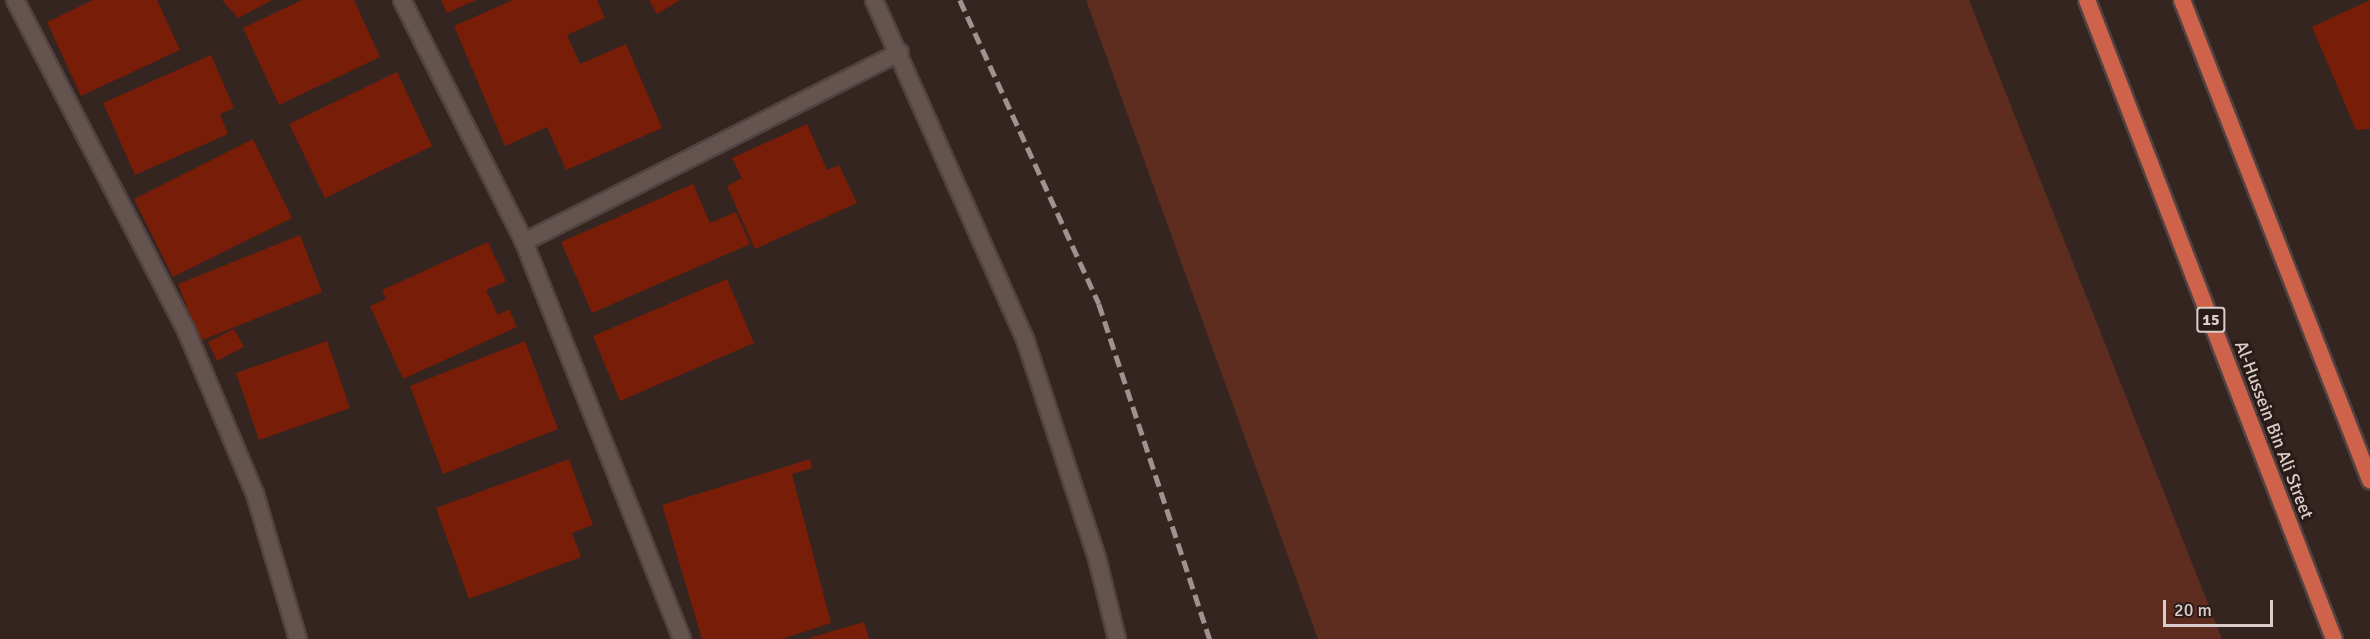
<!DOCTYPE html>
<html>
<head>
<meta charset="utf-8">
<style>
	body { margin:0 }
	#map { position:relative; width:2370px; height:639px; overflow:hidden; background:#342521; font-family:Signika,sans-serif }
	div>[style] { position:absolute }
	.green>* { inset:0; background:#5f2c20 }
	.building>* { inset:0; background:#781d07 }
	.roads { filter:drop-shadow(2px 0 #504340) drop-shadow(-2px 0 #504340) drop-shadow(0 2px #504340) drop-shadow(0 -2px #504340) }
	.minor>* { height:16px; margin:-8px; padding:0 8px; transform-origin:8px; border-radius:8px; background:#65534f }
	.tertiary>* { height:16px; margin:-8px; padding:0 8px; transform-origin:8px; border-radius:8px; background:#65534f }
	.trunk>* { height:16px; margin:-8px; padding:0 8px; transform-origin:8px; border-radius:8px; background:#ce624a }
	.rail>* { height:4.5px; margin-top:-2.25px; transform-origin:0; background:repeating-linear-gradient(90deg,#9f9390 0 12px,transparent 0 18px) }
	span { translate:-50% -50%; white-space:nowrap; text-align:center; line-height:1.15; -webkit-text-stroke:6px #2a1b17; paint-order:stroke }
	.shield-label span { padding:2px 4px; background:#2a1b17; border:2px solid; border-radius:4px; -webkit-text-stroke-width:0 }
	.shield-label { font-size:16px; color:#d9cecc; font-weight:700 }
	.street-label { font-size:18px; color:#d9cecc }
	.scale { position:absolute; left:2163px; top:600px; width:110px; height:27px; box-sizing:border-box; border:3px solid #d9cecc; border-top:0; padding-left:8px; font-size:18px; line-height:21px; white-space:nowrap; color:#d9cecc; -webkit-text-stroke:4px #2a1b17; paint-order:stroke }
</style>
</head>
<body>
<div id="map">
	<div class="green">
		<i style="clip-path:polygon(1086px 0,1969px 0,2222px 639px,1318px 639px)"></i>
	</div>
	<div class="building">
		<i style="clip-path:polygon(93px 0,157px 0,180px 50px,81px 96px,47px 22px)"></i>
		<i style="clip-path:polygon(222px 0,272px 0,238px 18px)"></i>
		<i style="clip-path:polygon(302px 0,354px 0,380px 57px,279px 105px,243px 28px)"></i>
		<i style="clip-path:polygon(441px 0,476px 0,447px 13px)"></i>
		<i style="clip-path:polygon(513px 0,597px 0,605px 18px,567px 35px,580px 64px,626px 44px,662px 128px,566px 170px,547px 127px,505px 146px,454px 26px)"></i>
		<i style="clip-path:polygon(649px 0,680px 0,657px 14px)"></i>
		<i style="clip-path:polygon(2370px 0,2370px 129px,2356px 130px,2312px 27px)"></i>
		<i style="clip-path:polygon(211px 55px,234px 108px,220px 114px,228px 134px,135px 175px,103px 103px)"></i>
		<i style="clip-path:polygon(397px 72px,432px 146px,325px 198px,289px 124px)"></i>
		<i style="clip-path:polygon(807px 124px,827px 170px,839px 165px,857px 203px,755px 249px,727px 186px,742px 178px,732px 158px)"></i>
		<i style="clip-path:polygon(253px 139px,292px 218px,173px 277px,134px 199px)"></i>
		<i style="clip-path:polygon(693px 184px,710px 223px,736px 212px,750px 244px,592px 313px,561px 242px)"></i>
		<i style="clip-path:polygon(300px 235px,322px 292px,200px 341px,178px 284px)"></i>
		<i style="clip-path:polygon(488px 242px,506px 281px,486px 290px,498px 315px,509px 309px,517px 327px,403px 379px,370px 306px,386px 299px,382px 290px)"></i>
		<i style="clip-path:polygon(727px 279px,754px 343px,620px 401px,593px 336px)"></i>
		<i style="clip-path:polygon(234px 329px,244px 347px,217px 361px,208px 342px)"></i>
		<i style="clip-path:polygon(327px 341px,350px 408px,259px 440px,236px 373px)"></i>
		<i style="clip-path:polygon(525px 341px,558px 429px,443px 474px,410px 386px)"></i>
		<i style="clip-path:polygon(569px 459px,593px 525px,572px 533px,581px 557px,469px 599px,436px 508px)"></i>
		<i style="clip-path:polygon(810px 459px,812px 468px,792px 474px,831px 623px,782px 639px,702px 639px,662px 505px)"></i>
		<i style="clip-path:polygon(864px 622px,869px 639px,809px 639px,809px 638px)"></i>
	</div>
	<div class="roads">
		<div class="minor">
			<i style="left:15px;top:0;width:372px;rotate:62.6deg"></i>
			<i style="left:186px;top:330px;width:178px;rotate:67.2deg"></i>
			<i style="left:255px;top:494px;width:151px;rotate:73.5deg"></i>
			<i style="left:402px;top:0;width:271px;rotate:63.2deg"></i>
			<i style="left:524px;top:242px;width:427px;rotate:68.3deg"></i>
			<i style="left:524px;top:242px;width:421px;rotate:-26.8deg"></i>
		</div>
		<div class="tertiary">
			<i style="left:874px;top:0;width:371px;rotate:66deg"></i>
			<i style="left:1025px;top:339px;width:231px;rotate:71.8deg"></i>
			<i style="left:1097px;top:558px;width:83px;rotate:76.1deg"></i>
		</div>
		<div class="trunk">
			<i style="left:2087px;top:0;width:685px;rotate:68.87deg"></i>
			<i style="left:2182px;top:0;width:516px;rotate:68.61deg"></i>
		</div>
	</div>
	<div class="rail">
		<i style="left:960px;top:0;width:334px;rotate:65.4deg"></i>
		<i style="left:1099px;top:304px;width:353px;rotate:71.7deg"></i>
	</div>
	<div class="shield-label">
		<span style="left:2211px;top:320px">15</span>
	</div>
	<div class="street-label">
		<span style="left:2274px;top:430px;rotate:69deg">Al-Hussein Bin Ali Street</span>
	</div>
	<div class="scale">20 m</div>
</div>
</body>
</html>
